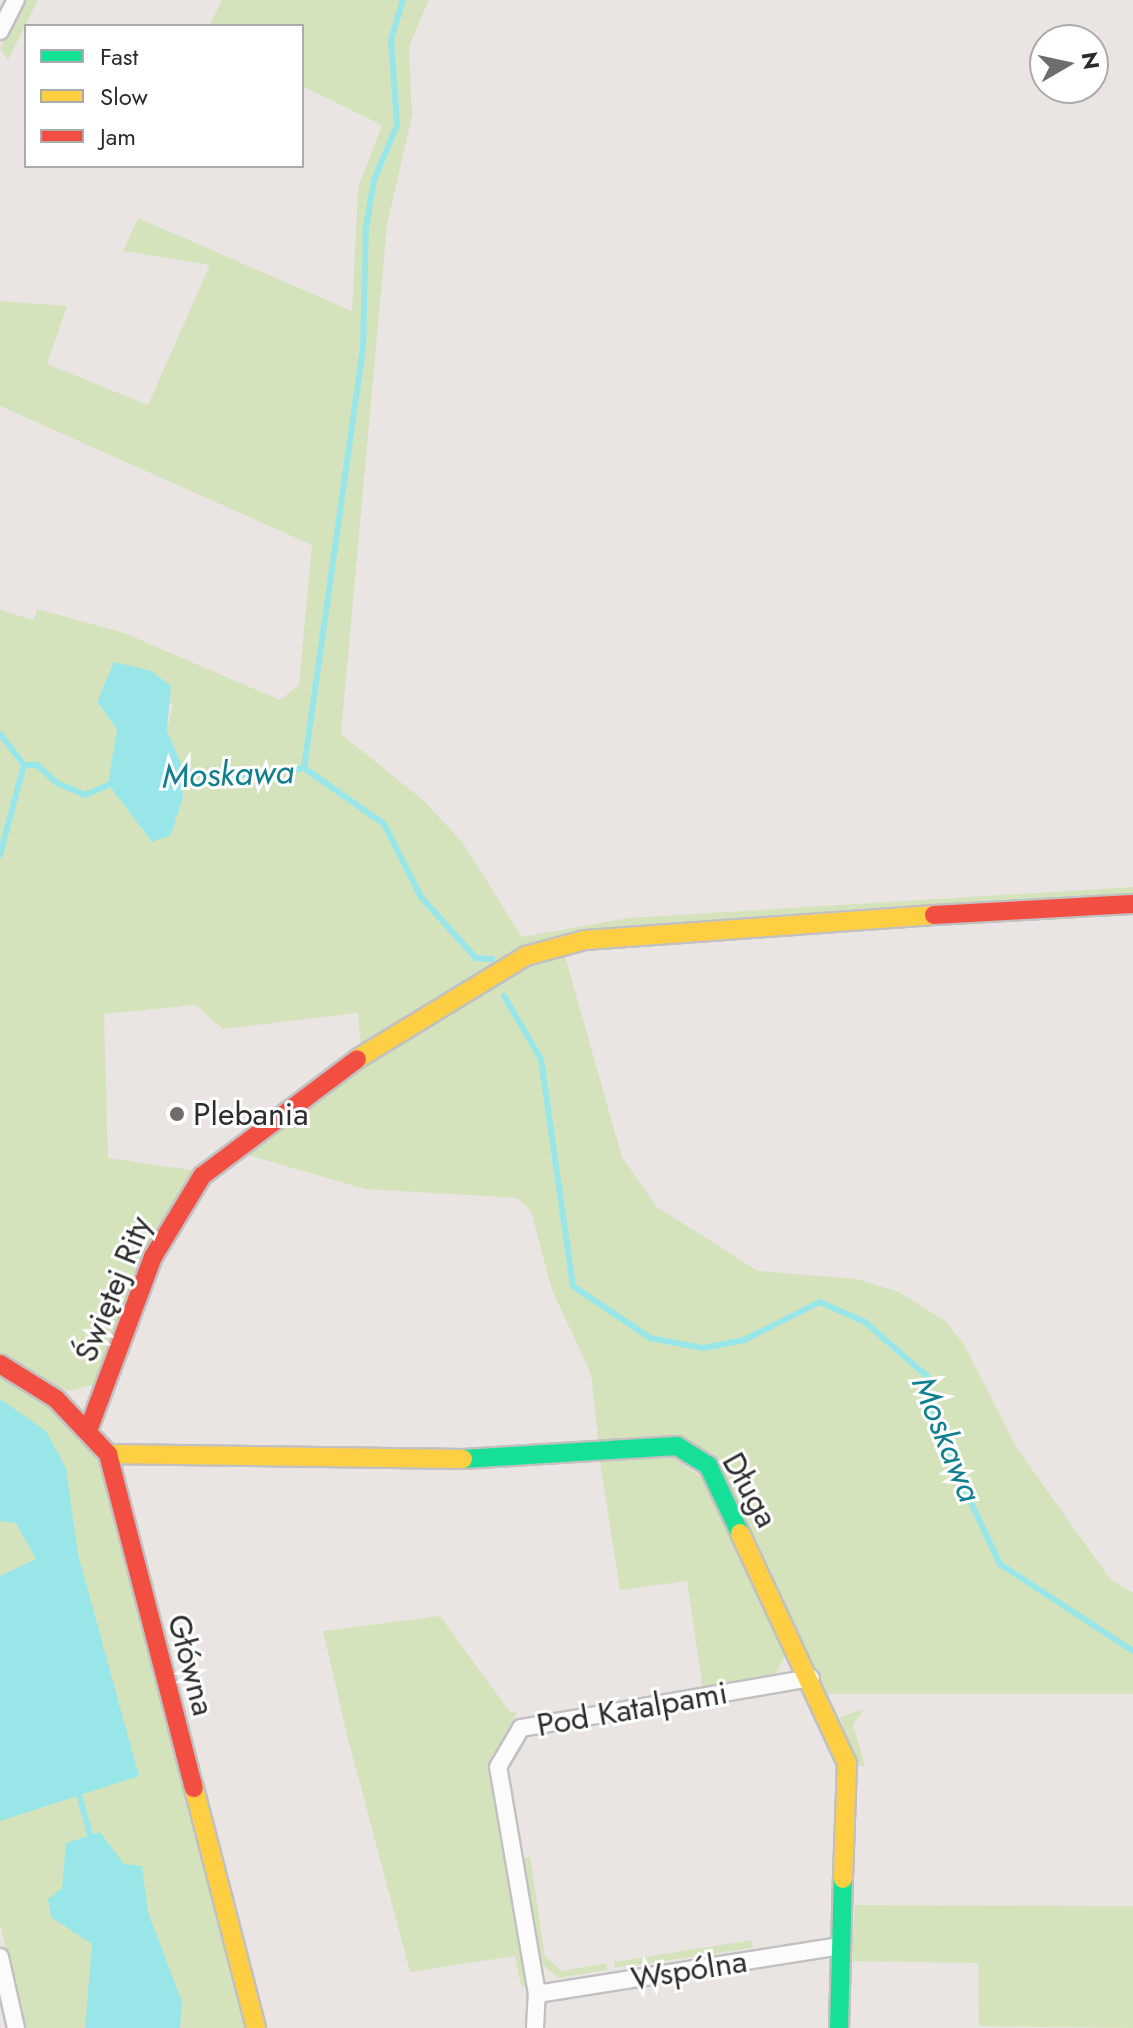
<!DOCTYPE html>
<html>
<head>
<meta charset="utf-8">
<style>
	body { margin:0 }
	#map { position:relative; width:1133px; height:2028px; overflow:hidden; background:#eae5e2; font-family:Jost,sans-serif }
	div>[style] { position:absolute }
	.green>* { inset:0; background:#d5e3bd }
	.water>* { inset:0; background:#99e6e9 }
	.stream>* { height:6px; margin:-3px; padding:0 3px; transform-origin:3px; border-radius:3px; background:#99e6e9 }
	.roads { filter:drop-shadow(2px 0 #c2c1c1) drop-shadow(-2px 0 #c2c1c1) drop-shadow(0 2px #c2c1c1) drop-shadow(0 -2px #c2c1c1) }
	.street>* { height:16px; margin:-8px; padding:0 8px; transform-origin:8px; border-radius:8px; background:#fcfbfb }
	.fast>* { height:18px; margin:-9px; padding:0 9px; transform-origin:9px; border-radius:9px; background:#16e098 }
	.slow>* { height:18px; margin:-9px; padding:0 9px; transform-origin:9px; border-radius:9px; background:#ffcf43 }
	.jam>* { height:18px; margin:-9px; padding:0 9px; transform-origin:9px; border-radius:9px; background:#f24e42 }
	.dots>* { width:22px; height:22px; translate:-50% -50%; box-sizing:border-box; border:4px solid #fff; border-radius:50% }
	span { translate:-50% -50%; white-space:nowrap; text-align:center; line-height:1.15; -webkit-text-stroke:6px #fff; paint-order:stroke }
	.poi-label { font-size:32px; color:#2c2c2c }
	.left { translate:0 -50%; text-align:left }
	.street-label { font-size:32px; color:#2c2c2c }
	.water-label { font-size:34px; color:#117f8e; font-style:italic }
	.legend { position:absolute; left:24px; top:24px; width:280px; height:144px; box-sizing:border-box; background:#fff; border:2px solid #ababab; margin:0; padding:10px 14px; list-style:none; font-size:24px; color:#2c2c2c }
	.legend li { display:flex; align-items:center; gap:16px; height:40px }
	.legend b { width:40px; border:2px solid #ababab }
	.north { position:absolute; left:1029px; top:24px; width:80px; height:80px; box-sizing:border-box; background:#fff; border:2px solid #ababab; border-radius:50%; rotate:81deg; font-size:22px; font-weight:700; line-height:32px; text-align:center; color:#2c2c2c }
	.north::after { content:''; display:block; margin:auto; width:28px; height:36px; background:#6e6d6c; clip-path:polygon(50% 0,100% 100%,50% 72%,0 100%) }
</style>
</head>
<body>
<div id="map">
	<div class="green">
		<i style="clip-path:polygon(26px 0,38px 0,8px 60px,0 49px)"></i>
		<i style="clip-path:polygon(evenodd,222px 0,429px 0,409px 46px,412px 116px,387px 225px,341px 734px,423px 800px,463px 843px,522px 937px,628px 918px,1133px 887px,1133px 900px,581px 935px,361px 1052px,358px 1013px,223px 1029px,195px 1005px,104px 1014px,108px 1158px,198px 1171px,96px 1384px,67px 1391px,0 1355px,0 610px,34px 620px,37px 609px,124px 633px,280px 700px,299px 685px,312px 545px,0 406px,0 301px,67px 306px,47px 364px,148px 405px,210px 265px,123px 251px,138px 218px,352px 311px,358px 188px,382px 125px,302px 86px,302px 26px,209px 26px,222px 0,114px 662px,173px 705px,167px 731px,181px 763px,152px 842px,108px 784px,118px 729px,97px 702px,114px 662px)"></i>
		<i style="clip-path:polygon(563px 949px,622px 1157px,657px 1207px,758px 1271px,857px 1279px,899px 1292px,944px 1320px,964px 1344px,1015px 1445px,1110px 1579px,1133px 1593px,1133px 1694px,828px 1694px,714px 1454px,683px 1439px,599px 1447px,591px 1374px,552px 1290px,531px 1211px,517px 1198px,365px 1189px,238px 1152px,297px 1105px,512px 972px)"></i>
		<i style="clip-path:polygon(0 1372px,69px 1421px,100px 1464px,247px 2028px,26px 2028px,0 1925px)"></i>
		<i style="clip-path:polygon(635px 1455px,672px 1456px,708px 1483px,788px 1650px,774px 1677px,703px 1690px,687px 1581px,620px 1590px,600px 1462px)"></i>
		<i style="clip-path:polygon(440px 1616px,510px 1712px,518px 1711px,489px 1761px,529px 1987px,521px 1986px,515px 1956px,410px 1972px,347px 1735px,323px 1631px)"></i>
		<i style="clip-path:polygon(864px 1709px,853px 1725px,865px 1766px,855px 1766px,840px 1717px)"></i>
		<i style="clip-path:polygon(530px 1857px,545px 1956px,562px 1971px,606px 1963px,607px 1970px,558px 1978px,539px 1962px,520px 1858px)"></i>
		<i style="clip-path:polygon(855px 1905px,1133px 1906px,1133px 2028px,979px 2026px,978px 1963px,852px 1961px)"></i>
		<i style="clip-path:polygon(752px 1940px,753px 1948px,615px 1968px,614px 1962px)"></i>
	</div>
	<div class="water">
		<i style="clip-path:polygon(114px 662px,151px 671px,171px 686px,167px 731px,181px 763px,183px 797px,171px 835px,152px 842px,108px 784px,117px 729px,97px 702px)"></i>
		<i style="clip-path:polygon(0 1399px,46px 1431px,66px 1468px,78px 1554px,139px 1776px,0 1821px,0 1576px,36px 1559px,16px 1523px,0 1521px)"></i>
		<i style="clip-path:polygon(100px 1832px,124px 1864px,142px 1866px,148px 1912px,182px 2002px,180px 2028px,85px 2028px,92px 1944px,51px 1917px,48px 1899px,62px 1888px,66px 1843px)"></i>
	</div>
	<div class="stream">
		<i style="left:0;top:734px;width:39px;rotate:52deg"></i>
		<i style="left:24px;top:765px;width:13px"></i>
		<i style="left:37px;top:765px;width:27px;rotate:42deg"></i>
		<i style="left:57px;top:783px;width:30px;rotate:23deg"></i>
		<i style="left:85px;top:795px;width:30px;rotate:-23deg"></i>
		<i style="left:304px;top:768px;width:424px;rotate:-82deg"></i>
		<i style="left:363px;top:348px;width:121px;rotate:-88.6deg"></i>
		<i style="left:366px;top:227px;width:48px;rotate:-80.3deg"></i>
		<i style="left:374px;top:180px;width:60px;rotate:-67.3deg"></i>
		<i style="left:397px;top:125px;width:85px;rotate:-94deg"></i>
		<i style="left:391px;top:40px;width:42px;rotate:-73.3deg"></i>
		<i style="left:175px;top:771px;width:51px;rotate:6.7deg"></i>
		<i style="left:226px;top:777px;width:79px;rotate:-6.6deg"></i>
		<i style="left:304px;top:768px;width:98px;rotate:35deg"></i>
		<i style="left:384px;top:824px;width:82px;rotate:63.1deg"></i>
		<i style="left:421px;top:897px;width:82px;rotate:48deg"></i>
		<i style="left:476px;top:958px;width:16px;rotate:4deg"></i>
		<i style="left:0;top:855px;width:93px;rotate:-75.1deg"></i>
		<i style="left:504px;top:996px;width:73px;rotate:59.6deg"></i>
		<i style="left:541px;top:1059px;width:229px;rotate:82deg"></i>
		<i style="left:573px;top:1286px;width:93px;rotate:34deg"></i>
		<i style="left:650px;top:1338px;width:54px;rotate:10.7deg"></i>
		<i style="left:703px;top:1348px;width:42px;rotate:-11deg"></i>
		<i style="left:744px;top:1340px;width:85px;rotate:-26.6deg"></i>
		<i style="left:820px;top:1302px;width:49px;rotate:24deg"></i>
		<i style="left:865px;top:1322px;width:82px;rotate:41.1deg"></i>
		<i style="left:927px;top:1376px;width:49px;rotate:81.7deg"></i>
		<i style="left:934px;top:1424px;width:155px;rotate:64.8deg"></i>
		<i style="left:1000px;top:1564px;width:159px;rotate:33.2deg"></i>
		<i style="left:79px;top:1795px;width:49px;rotate:74.5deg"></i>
	</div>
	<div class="roads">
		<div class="street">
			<i style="left:0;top:31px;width:35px;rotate:-63deg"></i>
			<i style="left:0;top:1957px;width:73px;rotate:77.3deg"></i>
			<i style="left:537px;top:1994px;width:307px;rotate:-9deg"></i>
			<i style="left:535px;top:2028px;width:34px;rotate:-87deg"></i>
			<i style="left:537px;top:1994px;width:230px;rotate:-99.7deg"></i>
			<i style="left:498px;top:1767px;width:45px;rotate:-59.5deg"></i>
			<i style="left:521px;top:1728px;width:294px;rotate:-9.8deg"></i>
		</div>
		<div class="fast">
			<i style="left:463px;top:1459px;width:214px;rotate:-3.5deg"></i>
			<i style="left:677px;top:1446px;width:36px;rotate:32deg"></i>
			<i style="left:708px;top:1465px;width:75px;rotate:64.8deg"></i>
			<i style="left:839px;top:2028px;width:149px;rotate:-88.5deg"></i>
		</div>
		<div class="slow">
			<i style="left:357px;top:1059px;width:198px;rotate:-31.4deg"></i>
			<i style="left:526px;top:956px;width:61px;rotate:-15.2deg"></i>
			<i style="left:585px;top:940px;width:350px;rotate:-4.1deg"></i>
			<i style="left:108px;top:1454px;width:355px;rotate:0.8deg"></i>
			<i style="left:740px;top:1533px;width:254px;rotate:65.1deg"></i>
			<i style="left:847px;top:1763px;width:116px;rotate:92deg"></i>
			<i style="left:194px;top:1788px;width:248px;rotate:75.5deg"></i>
		</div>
		<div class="jam">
			<i style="left:934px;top:915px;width:199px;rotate:-3.2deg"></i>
			<i style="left:0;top:1364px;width:66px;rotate:32deg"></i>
			<i style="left:56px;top:1399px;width:76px;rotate:46.6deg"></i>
			<i style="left:108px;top:1454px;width:345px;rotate:75.6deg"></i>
			<i style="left:89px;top:1428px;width:183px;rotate:-69.5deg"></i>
			<i style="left:153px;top:1257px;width:95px;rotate:-58.8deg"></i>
			<i style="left:202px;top:1176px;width:194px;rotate:-37deg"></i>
		</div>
	</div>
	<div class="dots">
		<i style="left:177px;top:1114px;background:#6e6d6c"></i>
	</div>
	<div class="poi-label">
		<span class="left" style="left:193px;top:1114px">Plebania</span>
	</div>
	<div class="street-label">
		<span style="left:113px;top:1289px;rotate:-68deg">Świętej Rity</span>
		<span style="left:750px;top:1490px;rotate:61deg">Długa</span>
		<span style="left:191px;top:1665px;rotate:75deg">Główna</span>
		<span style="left:632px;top:1709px;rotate:-10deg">Pod Katalpami</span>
		<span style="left:689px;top:1970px;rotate:-9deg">Wspólna</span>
	</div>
	<div class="water-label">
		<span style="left:228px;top:774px;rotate:-2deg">Moskawa</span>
		<span style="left:947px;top:1439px;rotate:68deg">Moskawa</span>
	</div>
	<ul class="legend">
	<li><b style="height:10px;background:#16e098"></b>Fast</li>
	<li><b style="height:10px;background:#ffcf43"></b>Slow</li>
	<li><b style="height:10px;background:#f24e42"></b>Jam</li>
	</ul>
	<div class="north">N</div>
</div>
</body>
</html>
